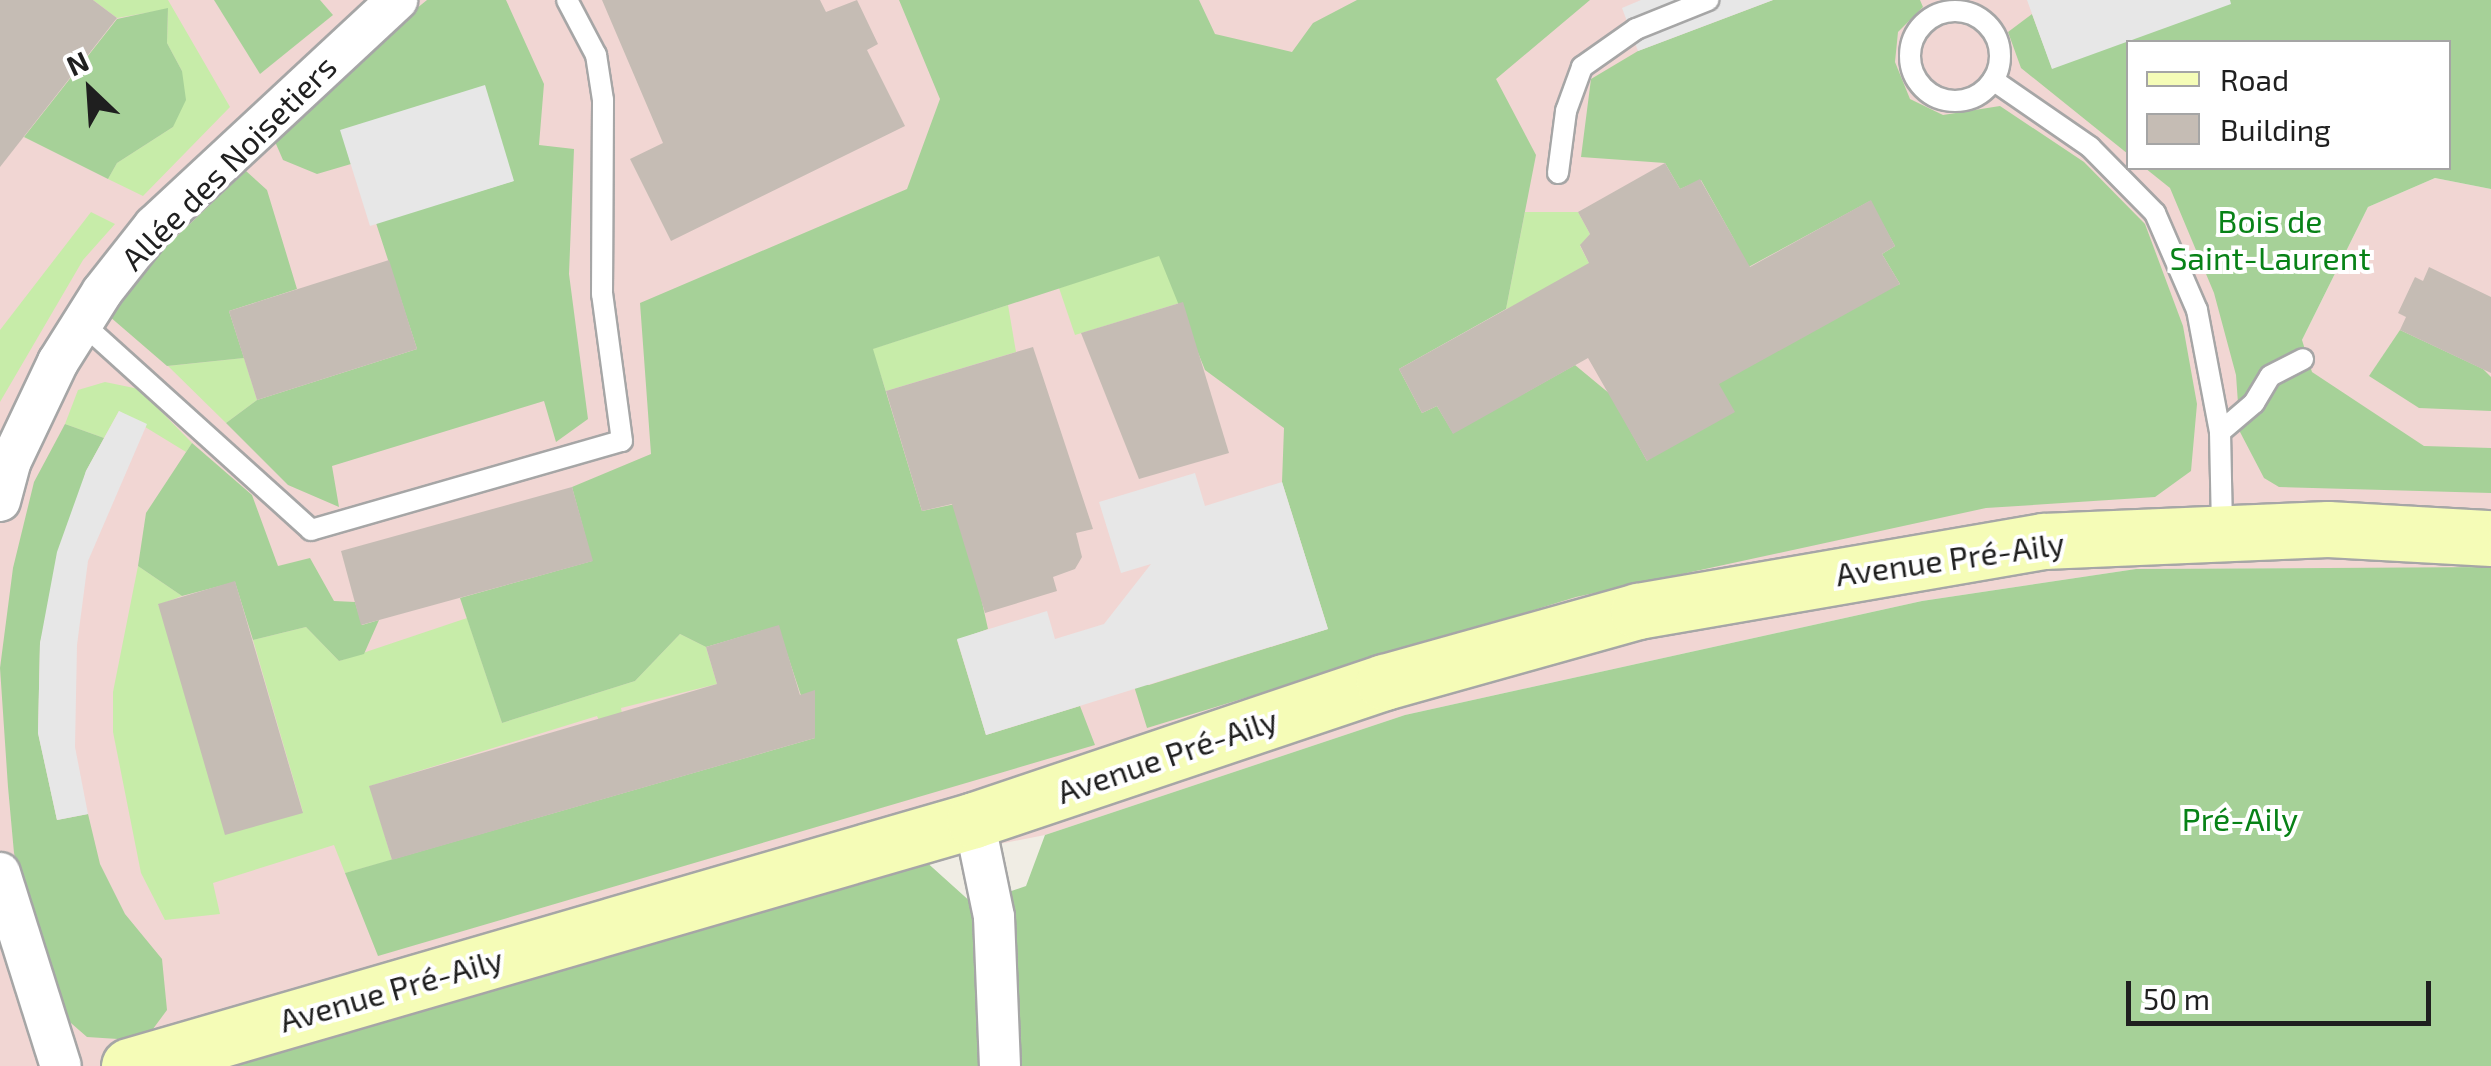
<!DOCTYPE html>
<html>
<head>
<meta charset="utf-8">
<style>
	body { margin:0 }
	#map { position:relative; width:2491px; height:1066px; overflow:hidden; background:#f0ede4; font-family:"Exo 2",sans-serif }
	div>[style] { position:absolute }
	.commercial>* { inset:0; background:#f1d6d3 }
	.grass>* { inset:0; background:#c7eca9 }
	.forest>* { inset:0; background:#a6d198 }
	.parking>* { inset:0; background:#e7e7e7 }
	.building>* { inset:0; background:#c5bcb4 }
	.roads { filter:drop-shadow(2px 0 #a6a6a6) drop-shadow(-2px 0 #a6a6a6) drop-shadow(0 2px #a6a6a6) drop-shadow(0 -2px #a6a6a6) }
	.lane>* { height:20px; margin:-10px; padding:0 10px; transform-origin:10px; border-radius:10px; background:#fff }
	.lane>.ring { margin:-10px; padding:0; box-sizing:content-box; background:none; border:20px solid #fff; border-radius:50% }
	.street>* { height:40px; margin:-20px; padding:0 20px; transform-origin:20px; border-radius:20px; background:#fff }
	.secondary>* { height:55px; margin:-27.5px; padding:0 27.5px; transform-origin:27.5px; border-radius:27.5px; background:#f5fcb7 }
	span { translate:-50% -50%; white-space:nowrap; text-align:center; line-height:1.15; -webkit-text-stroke:8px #fff; paint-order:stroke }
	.street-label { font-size:32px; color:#1f1f1f }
	.park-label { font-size:32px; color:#088217 }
	.legend { position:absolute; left:2126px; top:40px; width:325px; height:130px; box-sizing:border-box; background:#fff; border:2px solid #a5a5a5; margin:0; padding:12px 18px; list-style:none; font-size:30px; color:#1f1f1f }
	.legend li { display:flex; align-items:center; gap:20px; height:50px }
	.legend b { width:50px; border:2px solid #a5a5a5 }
	.north { position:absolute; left:40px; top:40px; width:100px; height:100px; -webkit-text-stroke:8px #fff; paint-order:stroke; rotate:335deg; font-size:28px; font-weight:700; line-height:40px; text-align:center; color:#1f1f1f }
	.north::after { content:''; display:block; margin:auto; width:35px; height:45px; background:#1f1f1f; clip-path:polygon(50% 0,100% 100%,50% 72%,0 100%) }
	.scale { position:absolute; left:2126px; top:981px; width:305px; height:45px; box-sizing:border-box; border:5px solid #1f1f1f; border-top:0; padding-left:12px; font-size:30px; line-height:35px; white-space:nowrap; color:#1f1f1f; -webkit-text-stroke:8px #fff; paint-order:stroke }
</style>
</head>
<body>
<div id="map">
	<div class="commercial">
		<i style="clip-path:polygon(0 0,2277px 0,2128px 42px,2128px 168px,2257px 168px,2302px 340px,2368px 207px,2435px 178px,2491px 189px,2491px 568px,2136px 569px,1922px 601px,1405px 715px,1045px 835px,923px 859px,229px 1066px,0 1066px)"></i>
	</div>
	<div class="grass">
		<i style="clip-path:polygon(93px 0,168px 0,230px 107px,143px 196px,108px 179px,117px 163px,173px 127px,182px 71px,167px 43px,168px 9px,117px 18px)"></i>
		<i style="clip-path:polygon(91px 212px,115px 224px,83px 260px,0 402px,0 330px)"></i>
		<i style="clip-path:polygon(1525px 212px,1578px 212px,1590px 234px,1580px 246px,1597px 278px,1506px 309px)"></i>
		<i style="clip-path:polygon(1160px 255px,1183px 302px,1075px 335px,1059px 288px)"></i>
		<i style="clip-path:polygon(1008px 305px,1016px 352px,886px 391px,872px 349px)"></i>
		<i style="clip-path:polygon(244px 358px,257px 400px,226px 423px,168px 366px)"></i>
		<i style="clip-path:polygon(105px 382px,139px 389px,192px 443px,186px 452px,119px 411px,104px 438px,65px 424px,78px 390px)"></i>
		<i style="clip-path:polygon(138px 566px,182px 596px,158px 605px,303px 812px,253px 640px,306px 627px,339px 661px,467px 618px,502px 723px,635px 681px,680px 634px,706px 647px,717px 684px,621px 708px,623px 719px,601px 725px,597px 716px,370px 786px,392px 860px,345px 873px,334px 845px,213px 883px,220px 914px,165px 920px,141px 873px,113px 732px,113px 692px)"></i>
	</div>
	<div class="forest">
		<i style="clip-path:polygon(214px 0,320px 0,333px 15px,260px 74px)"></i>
		<i style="clip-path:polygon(427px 0,506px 0,544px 84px,539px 145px,574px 149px,569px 274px,588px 419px,556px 442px,544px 401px,332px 466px,339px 507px,288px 485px,226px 423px,257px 400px,417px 349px,376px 223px,513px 181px,341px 130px,351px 164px,317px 174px,283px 160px,269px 128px)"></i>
		<i style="clip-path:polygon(899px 0,1199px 0,1215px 34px,1292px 52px,1313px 23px,1357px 0,1590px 0,1496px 79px,1536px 155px,1506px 309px,1399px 369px,1422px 413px,1437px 406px,1453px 433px,1575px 365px,1610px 394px,1647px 461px,1711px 370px,1900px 284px,1882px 254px,1895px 246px,1870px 201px,1743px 270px,1696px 263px,1735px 241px,1701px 180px,1680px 189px,1665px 163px,1581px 157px,1591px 79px,1638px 51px,1773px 0,1920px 0,1923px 7px,1898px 32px,1895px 62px,1910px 99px,1943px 115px,2000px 106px,2084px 162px,2145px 224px,2183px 326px,2197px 404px,2191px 471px,2155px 497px,1986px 508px,1576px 597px,1147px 728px,1133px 683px,1149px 685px,1328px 629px,1282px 482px,1284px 428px,1205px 370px,1159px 256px,873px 349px,922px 511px,960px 503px,988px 629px,957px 640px,986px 735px,1080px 706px,1095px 745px,378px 956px,345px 873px,815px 738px,778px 626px,706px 647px,680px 634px,635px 681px,502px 723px,460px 598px,592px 561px,572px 487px,651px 454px,640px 303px,907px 189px,940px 99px)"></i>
		<i style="clip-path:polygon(2230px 0,2491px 0,2491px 189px,2435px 178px,2368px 207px,2302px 340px,2312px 372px,2424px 446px,2491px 448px,2491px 493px,2279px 487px,2264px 478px,2240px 432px,2236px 375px,2214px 293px,2170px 188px,2145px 168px,2448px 168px,2448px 42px,2128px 42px,2128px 154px,2021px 68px,2008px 32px,2032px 14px,2052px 68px)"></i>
		<i style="clip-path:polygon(168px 8px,167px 43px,182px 71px,186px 100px,173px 127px,117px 163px,108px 179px,24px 137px,117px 19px)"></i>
		<i style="clip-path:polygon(246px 171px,267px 190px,297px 289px,229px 311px,244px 358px,167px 366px,109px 316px,158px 254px)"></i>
		<i style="clip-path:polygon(2400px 330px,2483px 369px,2491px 377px,2491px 411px,2419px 408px,2369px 376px)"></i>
		<i style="clip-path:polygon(65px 424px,104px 438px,86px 471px,40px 643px,38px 733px,57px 820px,88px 814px,100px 864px,125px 914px,162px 959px,167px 1010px,150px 1033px,118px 1039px,87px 1037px,56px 1010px,14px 853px,8px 787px,0 668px,13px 568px,34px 482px)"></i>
		<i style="clip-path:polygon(192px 443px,252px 495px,278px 566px,310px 558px,334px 601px,355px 602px,362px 625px,379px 620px,364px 654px,339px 661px,306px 627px,253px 640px,235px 582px,182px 596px,138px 566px,146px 513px)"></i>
		<i style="clip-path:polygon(2491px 567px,2491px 1066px,230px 1066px,923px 859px,973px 904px,1026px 886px,1045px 835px,1405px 715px,1922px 601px,2136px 569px)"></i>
	</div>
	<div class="parking">
		<i style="clip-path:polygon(1641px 0,1773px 0,1638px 51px,1622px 8px)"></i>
		<i style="clip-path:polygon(2027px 0,2230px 0,2231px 4px,2052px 69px)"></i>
		<i style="clip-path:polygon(485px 85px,514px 181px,370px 226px,340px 130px)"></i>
		<i style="clip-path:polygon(119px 411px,147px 424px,88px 561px,77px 645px,75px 747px,88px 814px,57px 820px,38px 733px,40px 643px,57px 552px,86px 471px)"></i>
		<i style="clip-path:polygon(1195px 473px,1205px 506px,1282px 482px,1328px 629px,986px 735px,957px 639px,1047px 611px,1055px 639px,1104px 624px,1151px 564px,1121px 573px,1099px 502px)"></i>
	</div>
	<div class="building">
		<i style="clip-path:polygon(0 0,93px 0,117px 18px,0 167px)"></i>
		<i style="clip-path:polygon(602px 0,820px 0,826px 12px,857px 0,878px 44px,867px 50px,905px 126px,671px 241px,630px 159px,663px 143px)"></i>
		<i style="clip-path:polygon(1665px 163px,1680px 189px,1700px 179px,1750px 267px,1871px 200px,1895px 246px,1882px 254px,1900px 284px,1719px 384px,1735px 412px,1647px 461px,1588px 358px,1453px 434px,1437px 406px,1422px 413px,1399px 369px,1589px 263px,1580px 245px,1590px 234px,1578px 212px)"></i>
		<i style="clip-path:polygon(389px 260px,417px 349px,257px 400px,229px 311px)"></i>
		<i style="clip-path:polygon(2429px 267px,2491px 297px,2491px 373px,2400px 330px,2406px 317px,2398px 313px,2415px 277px,2423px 281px)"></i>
		<i style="clip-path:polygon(1183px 302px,1229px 453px,1139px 479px,1081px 333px)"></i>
		<i style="clip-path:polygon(1033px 347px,1093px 529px,1076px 533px,1082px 557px,1075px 569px,1053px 577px,1057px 591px,985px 613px,952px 504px,922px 511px,886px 391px)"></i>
		<i style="clip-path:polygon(572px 487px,593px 561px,361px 625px,341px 551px)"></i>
		<i style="clip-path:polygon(235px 581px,303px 813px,225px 835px,158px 604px)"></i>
		<i style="clip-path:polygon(779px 625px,800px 695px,815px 690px,815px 738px,392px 860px,369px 786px,717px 684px,706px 647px)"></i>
	</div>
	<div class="roads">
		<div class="lane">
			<i class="ring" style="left:1910px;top:11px;width:70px;height:70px"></i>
			<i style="left:1993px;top:80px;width:118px;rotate:34.6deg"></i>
			<i style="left:2090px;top:147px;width:93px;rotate:45.4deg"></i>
			<i style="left:2155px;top:213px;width:106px;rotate:66.6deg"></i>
			<i style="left:2197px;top:310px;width:124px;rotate:79.3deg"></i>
			<i style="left:2220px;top:432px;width:98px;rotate:88.8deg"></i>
			<i style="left:1558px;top:173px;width:63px;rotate:-82.6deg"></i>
			<i style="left:1566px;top:111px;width:47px;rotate:-70deg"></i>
			<i style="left:1582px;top:67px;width:66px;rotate:-35.1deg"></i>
			<i style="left:1636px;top:29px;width:78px;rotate:-21.9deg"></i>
			<i style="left:81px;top:322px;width:310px;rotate:42.1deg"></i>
			<i style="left:311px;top:530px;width:323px;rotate:-16deg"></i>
			<i style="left:622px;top:441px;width:148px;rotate:-97.7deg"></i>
			<i style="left:602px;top:294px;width:194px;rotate:-89.7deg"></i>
			<i style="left:603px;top:100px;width:46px;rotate:-98.8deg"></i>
			<i style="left:596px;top:55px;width:62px;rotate:-117.8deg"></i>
			<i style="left:2220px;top:432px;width:45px;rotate:-40.5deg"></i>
			<i style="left:2254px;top:403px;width:31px;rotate:-59deg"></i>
			<i style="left:2270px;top:376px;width:37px;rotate:-27deg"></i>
		</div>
		<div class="street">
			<i style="left:0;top:501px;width:39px;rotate:-75deg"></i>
			<i style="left:10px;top:463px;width:112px;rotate:-64.6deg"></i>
			<i style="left:58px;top:362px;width:83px;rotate:-57.8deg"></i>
			<i style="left:102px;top:292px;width:84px;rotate:-51.8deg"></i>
			<i style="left:154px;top:226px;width:332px;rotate:-42.9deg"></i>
			<i style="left:974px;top:820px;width:99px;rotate:78.3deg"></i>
			<i style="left:994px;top:917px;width:149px;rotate:87.7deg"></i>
			<i style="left:0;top:873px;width:202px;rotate:72.5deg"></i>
		</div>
		<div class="secondary">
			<i style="left:129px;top:1066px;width:880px;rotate:-16.23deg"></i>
			<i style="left:974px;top:820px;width:433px;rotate:-18.6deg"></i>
			<i style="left:1384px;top:682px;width:264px;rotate:-15.6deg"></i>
			<i style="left:1638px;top:611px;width:411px;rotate:-9.8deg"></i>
			<i style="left:2043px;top:541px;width:285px;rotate:-2.4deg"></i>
			<i style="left:2328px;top:529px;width:163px;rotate:3.2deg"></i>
		</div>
	</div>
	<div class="street-label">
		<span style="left:228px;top:162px;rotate:-45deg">Allée des Noisetiers</span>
		<span style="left:1950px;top:558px;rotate:-8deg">Avenue Pré-Aily</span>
		<span style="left:1167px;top:755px;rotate:-19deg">Avenue Pré-Aily</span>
		<span style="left:391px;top:989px;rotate:-16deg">Avenue Pré-Aily</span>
	</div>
	<div class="park-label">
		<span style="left:2270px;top:239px">Bois de<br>Saint-Laurent</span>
		<span style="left:2240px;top:818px">Pré-Aily</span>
	</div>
	<ul class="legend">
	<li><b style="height:12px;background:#f5fcb7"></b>Road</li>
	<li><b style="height:28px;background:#c5bcb4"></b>Building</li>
	</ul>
	<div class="north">N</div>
	<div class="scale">50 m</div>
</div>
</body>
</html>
